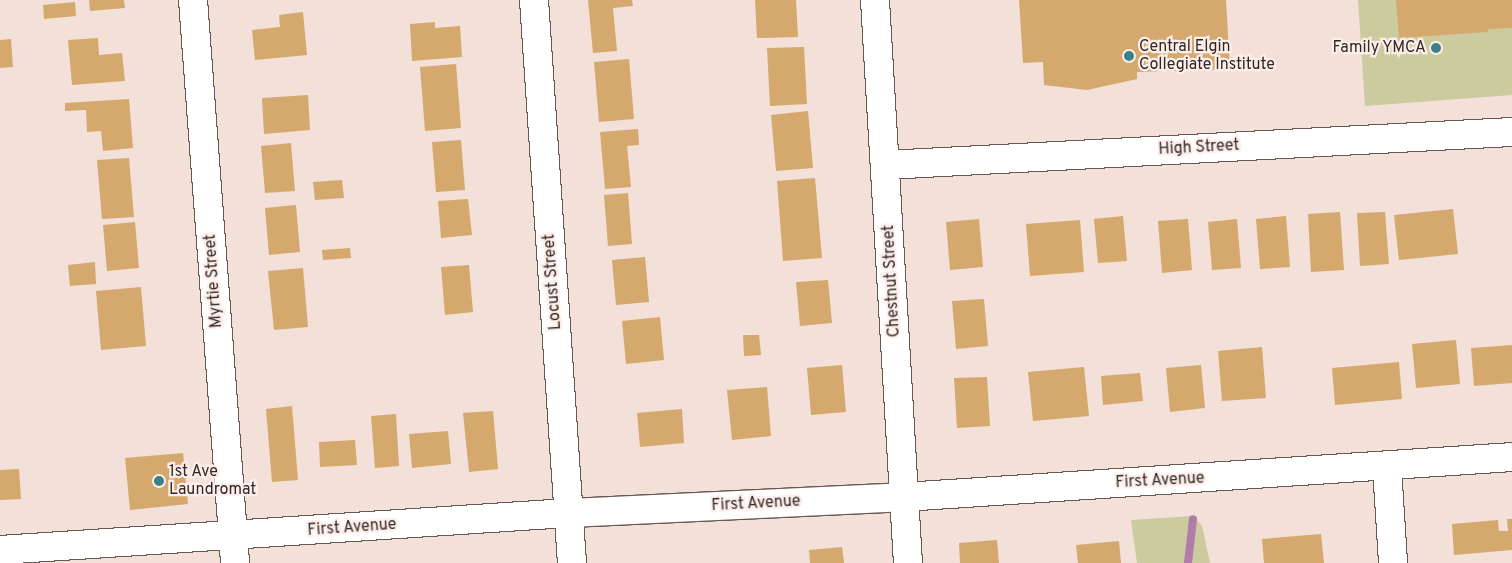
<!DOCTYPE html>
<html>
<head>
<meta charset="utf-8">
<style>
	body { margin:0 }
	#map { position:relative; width:1512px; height:563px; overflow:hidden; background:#f2e0d9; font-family:Overpass,sans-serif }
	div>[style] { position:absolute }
	.green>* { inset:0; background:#cccba0 }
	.stream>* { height:8px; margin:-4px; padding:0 4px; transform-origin:4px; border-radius:4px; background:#b27ba9 }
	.building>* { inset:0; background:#d5a86d }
	.roads { filter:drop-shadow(1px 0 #675852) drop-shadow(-1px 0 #675852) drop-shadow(0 1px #675852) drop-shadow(0 -1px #675852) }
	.minor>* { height:28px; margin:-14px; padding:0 14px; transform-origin:14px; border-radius:14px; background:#fff }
	.tertiary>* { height:28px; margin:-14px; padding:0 14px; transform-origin:14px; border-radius:14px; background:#fff }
	.secondary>* { height:28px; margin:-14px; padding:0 14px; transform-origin:14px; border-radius:14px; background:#fff }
	.dots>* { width:14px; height:14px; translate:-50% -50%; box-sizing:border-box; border:2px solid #fdeee9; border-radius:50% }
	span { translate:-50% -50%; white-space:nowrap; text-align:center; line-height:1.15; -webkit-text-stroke:4.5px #fdeee9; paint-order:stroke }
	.poi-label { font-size:16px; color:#2f2826 }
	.left { translate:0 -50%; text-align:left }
	.right { translate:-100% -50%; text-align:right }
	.street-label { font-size:16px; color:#2f2826 }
</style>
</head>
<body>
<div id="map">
	<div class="green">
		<i style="clip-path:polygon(1358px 0,1512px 0,1512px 95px,1365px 106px)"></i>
		<i style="clip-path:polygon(1193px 516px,1202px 526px,1210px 563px,1137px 563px,1131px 520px)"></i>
	</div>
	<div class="stream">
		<i style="left:1188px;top:563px;width:44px;rotate:-83.5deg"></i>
	</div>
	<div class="building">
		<i style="clip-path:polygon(89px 0,124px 0,125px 8px,90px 11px)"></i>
		<i style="clip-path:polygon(588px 0,632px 0,633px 6px,613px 8px,617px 51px,593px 53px)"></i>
		<i style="clip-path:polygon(755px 0,796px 0,798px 37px,757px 38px)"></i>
		<i style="clip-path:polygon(1019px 0,1226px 0,1230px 69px,1137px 72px,1137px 79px,1087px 90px,1044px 85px,1043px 62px,1023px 63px)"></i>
		<i style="clip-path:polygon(1396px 0,1512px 0,1512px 28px,1488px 29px,1488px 32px,1399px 38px)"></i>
		<i style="clip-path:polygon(75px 2px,76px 16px,44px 19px,43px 5px)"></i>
		<i style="clip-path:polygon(303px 12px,307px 55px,255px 60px,252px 30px,280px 27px,279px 15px)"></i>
		<i style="clip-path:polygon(435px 22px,435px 28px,460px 26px,462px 57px,412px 61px,410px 24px)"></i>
		<i style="clip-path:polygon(98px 38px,99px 55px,122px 53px,125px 81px,72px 85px,68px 40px)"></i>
		<i style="clip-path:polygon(11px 39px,13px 67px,0 68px,0 40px)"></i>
		<i style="clip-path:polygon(804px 47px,807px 104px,770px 106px,767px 48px)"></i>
		<i style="clip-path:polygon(629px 59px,634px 119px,599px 122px,594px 62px)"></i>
		<i style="clip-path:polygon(456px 64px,461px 128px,425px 131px,420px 67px)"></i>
		<i style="clip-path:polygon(308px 95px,310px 130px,264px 134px,262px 98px)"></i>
		<i style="clip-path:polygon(129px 99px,133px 148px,103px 151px,101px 131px,87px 132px,86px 110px,65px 111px,65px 103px)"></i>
		<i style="clip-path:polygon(808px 111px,813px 168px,776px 171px,771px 115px)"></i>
		<i style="clip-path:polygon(638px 129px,639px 145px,627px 146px,631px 187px,605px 189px,600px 132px)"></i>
		<i style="clip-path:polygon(461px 140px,465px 190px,436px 192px,432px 142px)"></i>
		<i style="clip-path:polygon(291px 143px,295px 191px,265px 193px,261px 146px)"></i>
		<i style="clip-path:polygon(129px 158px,134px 217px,102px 219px,97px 160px)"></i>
		<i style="clip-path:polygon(815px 178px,822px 258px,783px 261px,777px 181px)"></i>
		<i style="clip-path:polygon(342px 180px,344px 198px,315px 200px,313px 182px)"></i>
		<i style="clip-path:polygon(628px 193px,632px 244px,608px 246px,604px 195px)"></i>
		<i style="clip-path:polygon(468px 199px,472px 235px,441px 238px,438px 201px)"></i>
		<i style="clip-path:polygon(296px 205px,300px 252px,269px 255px,265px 208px)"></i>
		<i style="clip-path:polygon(1453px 209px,1458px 254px,1399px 260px,1394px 215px)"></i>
		<i style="clip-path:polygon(1340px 212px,1344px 270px,1311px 272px,1308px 214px)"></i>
		<i style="clip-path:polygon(1385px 212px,1389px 264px,1360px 266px,1357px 213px)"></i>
		<i style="clip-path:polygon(1123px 216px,1127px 261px,1098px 263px,1094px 219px)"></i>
		<i style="clip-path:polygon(1286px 216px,1290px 267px,1260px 269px,1256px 219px)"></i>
		<i style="clip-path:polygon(979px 219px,983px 267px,950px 270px,946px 222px)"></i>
		<i style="clip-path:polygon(1188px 219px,1192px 270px,1162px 273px,1158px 221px)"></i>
		<i style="clip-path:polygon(1237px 219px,1241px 268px,1212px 270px,1208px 222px)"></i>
		<i style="clip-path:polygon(1080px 220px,1084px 272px,1030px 276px,1026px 224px)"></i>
		<i style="clip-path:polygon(135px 222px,139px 268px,107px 271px,103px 225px)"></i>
		<i style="clip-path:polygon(350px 248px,351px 258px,323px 260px,322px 250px)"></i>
		<i style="clip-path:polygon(645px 257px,649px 302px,616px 305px,612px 260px)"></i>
		<i style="clip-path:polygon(95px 262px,96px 284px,70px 286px,68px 265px)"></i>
		<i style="clip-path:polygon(469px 265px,473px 312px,445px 315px,441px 267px)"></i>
		<i style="clip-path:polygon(303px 268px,308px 327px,274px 330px,268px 271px)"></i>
		<i style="clip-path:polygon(828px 280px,832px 323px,800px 326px,796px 282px)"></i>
		<i style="clip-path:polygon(141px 287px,146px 346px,101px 350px,96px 291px)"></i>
		<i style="clip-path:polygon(984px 299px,988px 346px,956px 349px,952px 301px)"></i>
		<i style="clip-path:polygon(660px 317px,664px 360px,626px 364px,622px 321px)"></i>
		<i style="clip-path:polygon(743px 335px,759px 335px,761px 355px,744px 356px)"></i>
		<i style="clip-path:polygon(1456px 340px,1460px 384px,1416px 388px,1412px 344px)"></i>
		<i style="clip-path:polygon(1512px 345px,1512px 383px,1474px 386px,1471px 348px)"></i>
		<i style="clip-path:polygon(1262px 347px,1266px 398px,1222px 401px,1218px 351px)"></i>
		<i style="clip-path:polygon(1399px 362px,1402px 399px,1335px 405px,1332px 368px)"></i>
		<i style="clip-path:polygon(842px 365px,846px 412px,811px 415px,807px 368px)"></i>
		<i style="clip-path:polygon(1201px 365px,1205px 408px,1170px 412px,1166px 368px)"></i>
		<i style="clip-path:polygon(1084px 367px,1089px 416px,1033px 421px,1028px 372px)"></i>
		<i style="clip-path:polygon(1140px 373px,1143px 401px,1103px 405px,1101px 376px)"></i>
		<i style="clip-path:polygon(987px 377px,990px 426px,957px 428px,954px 378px)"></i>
		<i style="clip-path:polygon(767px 387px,771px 436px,732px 440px,727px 390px)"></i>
		<i style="clip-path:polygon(292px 406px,298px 480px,272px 482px,266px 409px)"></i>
		<i style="clip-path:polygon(682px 409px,684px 443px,640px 447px,637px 413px)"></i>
		<i style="clip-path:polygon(493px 411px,498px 469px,469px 472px,463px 413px)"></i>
		<i style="clip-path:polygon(396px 414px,399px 466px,375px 468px,371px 416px)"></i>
		<i style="clip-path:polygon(448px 431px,451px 464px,412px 468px,409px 434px)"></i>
		<i style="clip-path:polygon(355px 440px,357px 465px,320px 467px,319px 442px)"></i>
		<i style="clip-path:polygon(183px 453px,188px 504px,130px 510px,125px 458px)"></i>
		<i style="clip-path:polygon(19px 469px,21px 499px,0 500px,0 470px)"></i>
		<i style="clip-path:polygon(1507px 519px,1512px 519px,1512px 550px,1454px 555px,1452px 524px,1498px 520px,1499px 531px,1508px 531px)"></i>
		<i style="clip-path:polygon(1321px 534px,1324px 563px,1264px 563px,1262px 539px)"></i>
		<i style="clip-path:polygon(997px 540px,999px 563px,960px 563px,959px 543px)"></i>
		<i style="clip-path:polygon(1119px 541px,1121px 563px,1078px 563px,1076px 545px)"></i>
		<i style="clip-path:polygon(842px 547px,844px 563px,810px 563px,809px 550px)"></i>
	</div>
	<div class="roads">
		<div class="minor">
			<i style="left:193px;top:0;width:565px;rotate:85.73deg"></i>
			<i style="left:534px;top:0;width:564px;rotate:86.14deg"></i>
			<i style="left:886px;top:165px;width:627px;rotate:-3.02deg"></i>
			<i style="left:1387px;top:467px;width:96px;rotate:86.4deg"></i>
		</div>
		<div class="tertiary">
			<i style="left:875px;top:0;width:564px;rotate:86.65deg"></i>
		</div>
		<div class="secondary">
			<i style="left:0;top:550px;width:569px;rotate:-3.73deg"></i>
			<i style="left:568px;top:513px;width:336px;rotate:-2.7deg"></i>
			<i style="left:904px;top:497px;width:609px;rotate:-3.76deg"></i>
		</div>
	</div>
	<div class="dots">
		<i style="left:1436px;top:48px;background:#3a808b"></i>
		<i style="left:1129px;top:56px;background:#3a808b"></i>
		<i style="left:159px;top:481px;background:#3a808b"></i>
	</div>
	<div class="poi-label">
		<span class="left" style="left:1139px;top:56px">Central Elgin<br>Collegiate Institute</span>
		<span class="right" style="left:1426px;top:48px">Family YMCA</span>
		<span class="left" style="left:169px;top:481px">1st Ave<br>Laundromat</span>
	</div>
	<div class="street-label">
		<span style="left:1199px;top:148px;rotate:-3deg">High Street</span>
		<span style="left:214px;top:281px;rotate:-94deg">Myrtie Street</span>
		<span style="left:892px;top:281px;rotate:-93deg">Chestnut Street</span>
		<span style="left:553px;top:282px;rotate:-94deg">Locust Street</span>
		<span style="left:1160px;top:481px;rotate:-3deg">First Avenue</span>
		<span style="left:756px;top:504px;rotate:-3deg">First Avenue</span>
		<span style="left:352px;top:528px;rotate:-4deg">First Avenue</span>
	</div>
</div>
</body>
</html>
